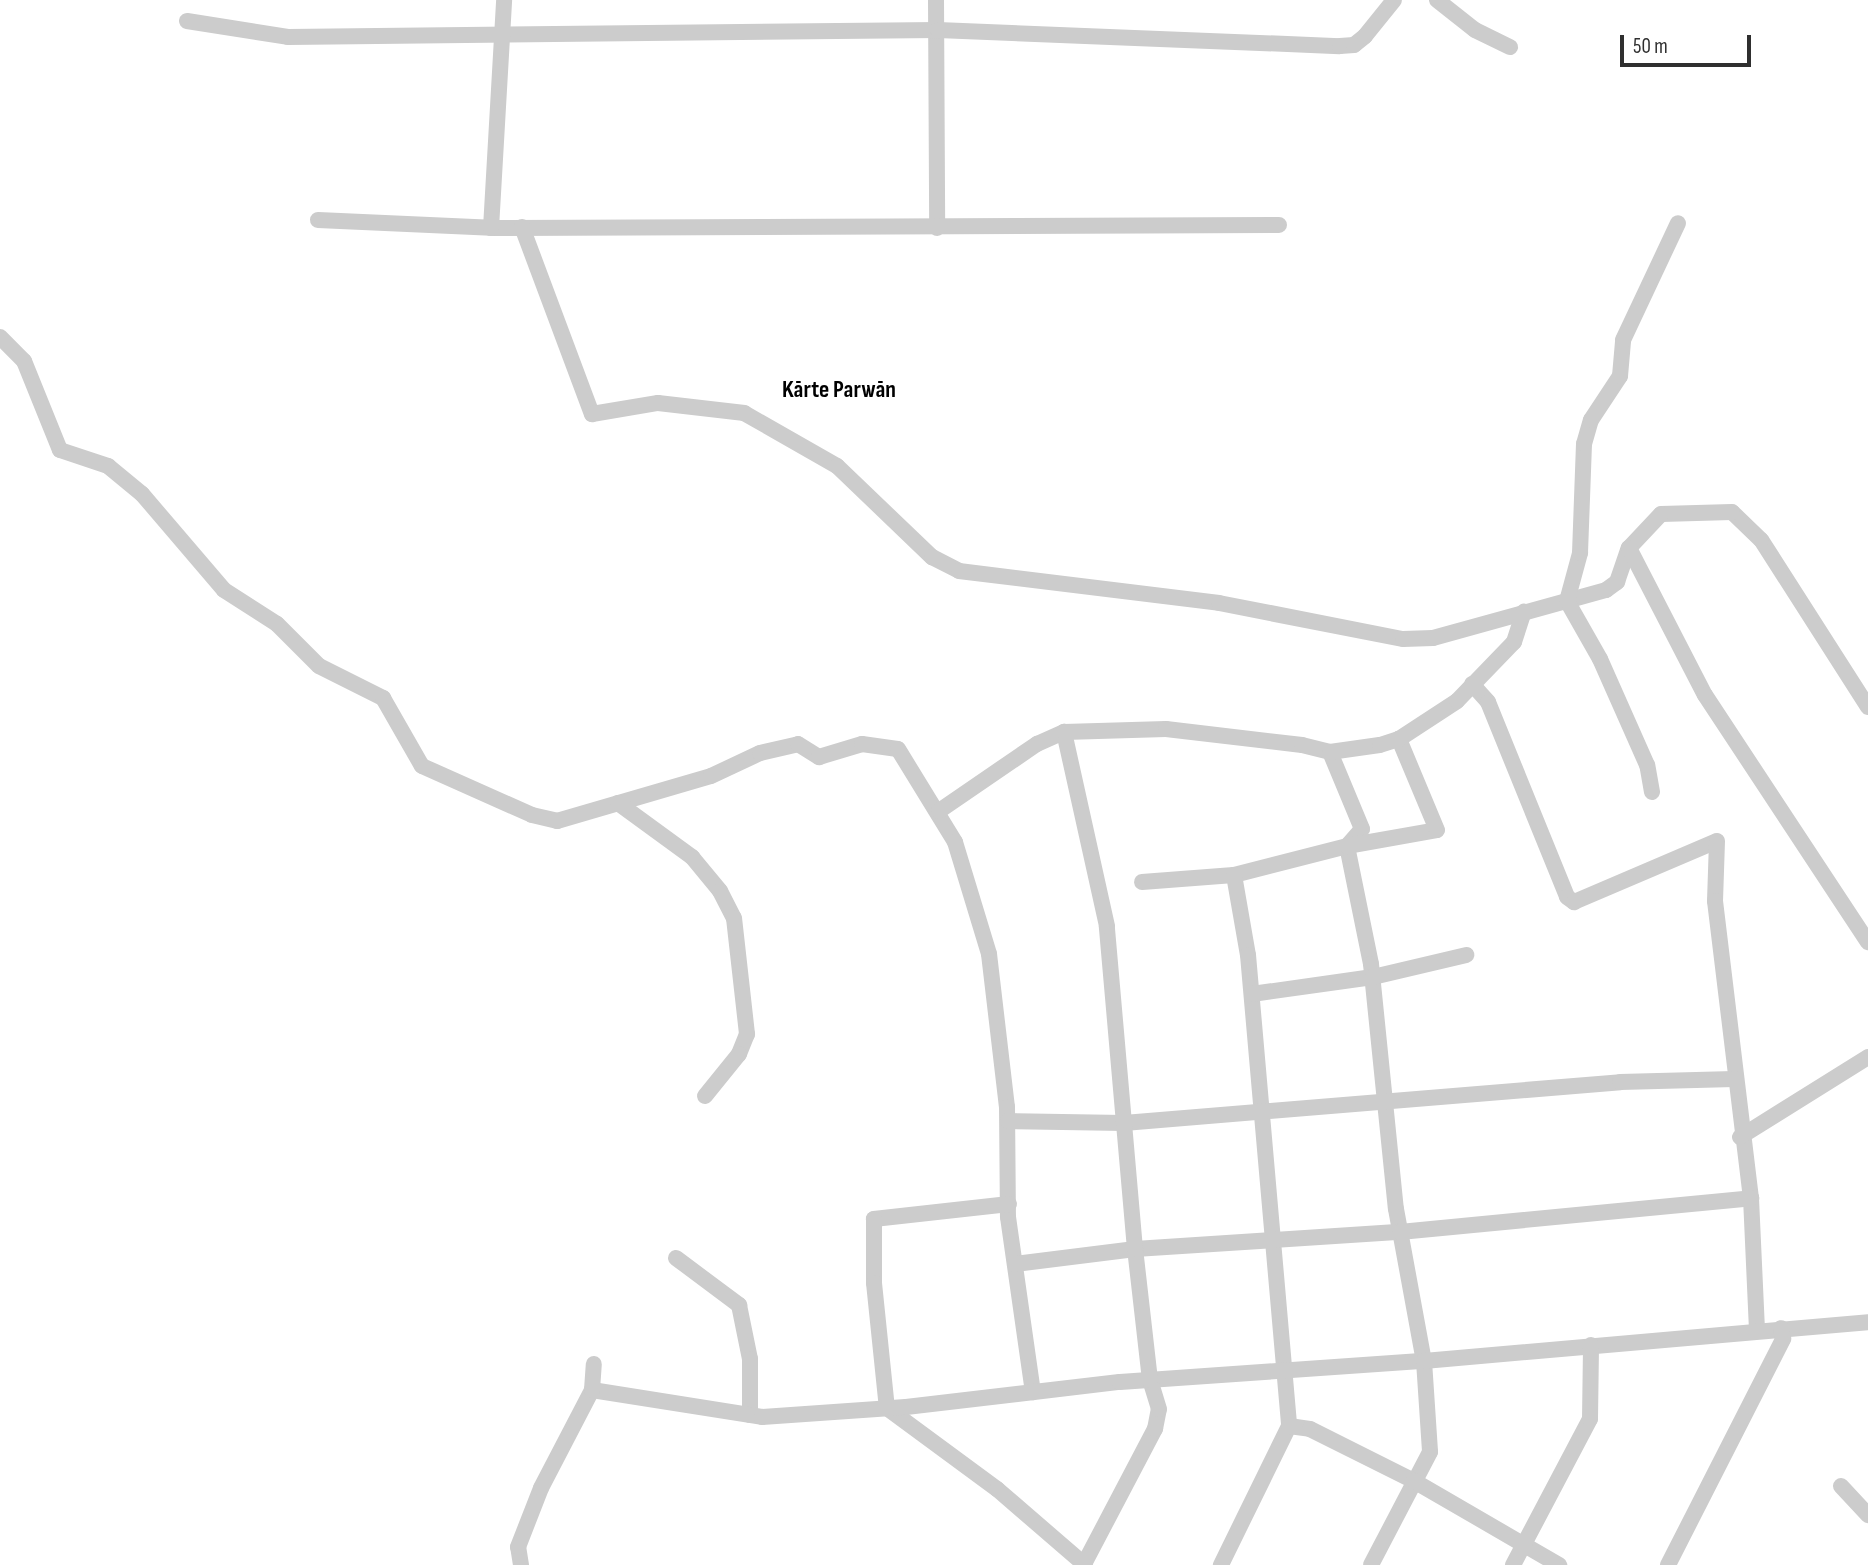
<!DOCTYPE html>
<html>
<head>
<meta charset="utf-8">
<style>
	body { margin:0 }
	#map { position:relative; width:1868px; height:1565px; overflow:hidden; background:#fff; font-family:"Sofia Sans Condensed",sans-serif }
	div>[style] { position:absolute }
	.minor>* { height:16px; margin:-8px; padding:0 8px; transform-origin:8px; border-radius:8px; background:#ccc }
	span { translate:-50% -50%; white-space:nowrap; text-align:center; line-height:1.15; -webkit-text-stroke:7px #fff; paint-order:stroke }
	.neighbourhood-label { font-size:24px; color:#000; font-weight:700 }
	.scale { position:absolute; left:1620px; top:35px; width:131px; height:32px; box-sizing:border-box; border:4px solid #2f2f2f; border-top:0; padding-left:9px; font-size:21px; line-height:24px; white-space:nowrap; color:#2f2f2f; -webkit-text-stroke:5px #fff; paint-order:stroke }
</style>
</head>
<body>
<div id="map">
	<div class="minor">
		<i style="left:936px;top:0;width:228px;rotate:89.7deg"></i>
		<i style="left:1437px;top:0;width:48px;rotate:38.3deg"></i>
		<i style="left:1475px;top:30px;width:39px;rotate:26deg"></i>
		<i style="left:187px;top:21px;width:102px;rotate:9deg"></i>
		<i style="left:288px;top:37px;width:650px;rotate:-0.62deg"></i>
		<i style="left:938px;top:30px;width:402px;rotate:2.3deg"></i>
		<i style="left:1340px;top:46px;width:14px;rotate:-4deg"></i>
		<i style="left:1354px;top:45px;width:14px;rotate:-39deg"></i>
		<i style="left:1365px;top:36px;width:46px;rotate:-51.1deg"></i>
		<i style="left:318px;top:220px;width:173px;rotate:2.6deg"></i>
		<i style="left:491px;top:228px;width:788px;rotate:-0.22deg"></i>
		<i style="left:522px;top:227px;width:200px;rotate:69.5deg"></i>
		<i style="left:592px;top:414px;width:67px;rotate:-9.5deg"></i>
		<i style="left:658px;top:403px;width:87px;rotate:6.6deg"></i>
		<i style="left:744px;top:413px;width:107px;rotate:29.7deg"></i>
		<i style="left:837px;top:466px;width:132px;rotate:43.8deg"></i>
		<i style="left:932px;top:557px;width:30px;rotate:27deg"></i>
		<i style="left:959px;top:571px;width:262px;rotate:7deg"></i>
		<i style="left:1219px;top:603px;width:187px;rotate:11.1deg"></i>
		<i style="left:1403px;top:639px;width:30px;rotate:-2deg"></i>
		<i style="left:1433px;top:638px;width:180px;rotate:-15.5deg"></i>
		<i style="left:1606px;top:590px;width:14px;rotate:-36deg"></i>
		<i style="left:1617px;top:582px;width:36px;rotate:-71deg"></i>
		<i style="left:491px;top:228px;width:228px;rotate:-86.7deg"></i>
		<i style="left:0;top:337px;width:34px;rotate:45deg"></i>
		<i style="left:24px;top:361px;width:96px;rotate:68deg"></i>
		<i style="left:60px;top:450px;width:51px;rotate:18.4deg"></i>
		<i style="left:108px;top:466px;width:44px;rotate:39.5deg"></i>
		<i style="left:142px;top:494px;width:126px;rotate:49.5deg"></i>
		<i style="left:224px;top:590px;width:63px;rotate:32.7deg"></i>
		<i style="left:277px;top:624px;width:59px;rotate:45deg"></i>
		<i style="left:319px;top:666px;width:72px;rotate:26.6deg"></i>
		<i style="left:383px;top:698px;width:78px;rotate:60.2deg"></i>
		<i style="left:422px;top:766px;width:120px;rotate:24deg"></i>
		<i style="left:532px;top:815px;width:26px;rotate:13deg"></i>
		<i style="left:557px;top:821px;width:160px;rotate:-16.3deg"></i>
		<i style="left:711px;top:776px;width:54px;rotate:-25.1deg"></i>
		<i style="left:760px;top:753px;width:39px;rotate:-13deg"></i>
		<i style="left:798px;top:744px;width:25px;rotate:32deg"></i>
		<i style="left:819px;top:757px;width:45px;rotate:-16.8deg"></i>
		<i style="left:862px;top:744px;width:36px;rotate:8deg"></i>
		<i style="left:898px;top:749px;width:109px;rotate:58.5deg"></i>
		<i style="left:955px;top:842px;width:117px;rotate:73.1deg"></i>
		<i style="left:989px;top:954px;width:154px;rotate:83.3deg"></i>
		<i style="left:1007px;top:1107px;width:110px;rotate:89.5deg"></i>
		<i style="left:1008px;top:1217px;width:177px;rotate:81.9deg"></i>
		<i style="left:1472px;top:684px;width:24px;rotate:48deg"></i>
		<i style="left:1488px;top:702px;width:210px;rotate:67.9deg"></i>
		<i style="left:1567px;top:897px;width:9px;rotate:36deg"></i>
		<i style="left:1574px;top:902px;width:155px;rotate:-23.1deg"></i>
		<i style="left:1717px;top:841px;width:60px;rotate:91.9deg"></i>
		<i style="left:1715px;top:901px;width:299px;rotate:83.1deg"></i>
		<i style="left:1751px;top:1198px;width:131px;rotate:87.4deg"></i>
		<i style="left:1868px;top:707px;width:198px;rotate:-122.6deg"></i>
		<i style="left:1761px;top:540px;width:40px;rotate:-136deg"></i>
		<i style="left:1732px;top:512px;width:71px;rotate:178.4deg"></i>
		<i style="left:1661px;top:514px;width:47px;rotate:133.3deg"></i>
		<i style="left:1629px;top:548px;width:165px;rotate:62.7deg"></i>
		<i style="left:1705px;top:695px;width:296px;rotate:56.6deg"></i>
		<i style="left:1330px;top:752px;width:83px;rotate:67.4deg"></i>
		<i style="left:1362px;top:829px;width:23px;rotate:131deg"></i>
		<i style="left:1347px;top:846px;width:120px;rotate:78.5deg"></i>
		<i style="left:1371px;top:964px;width:246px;rotate:84.2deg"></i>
		<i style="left:1396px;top:1209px;width:155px;rotate:79.6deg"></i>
		<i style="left:1424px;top:1361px;width:91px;rotate:86.2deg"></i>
		<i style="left:1430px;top:1452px;width:127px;rotate:117.6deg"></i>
		<i style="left:1652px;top:792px;width:27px;rotate:-100deg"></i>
		<i style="left:1647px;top:765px;width:116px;rotate:-113.9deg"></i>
		<i style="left:1600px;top:659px;width:67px;rotate:-119.6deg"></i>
		<i style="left:1567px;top:601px;width:50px;rotate:-74.8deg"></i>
		<i style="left:1580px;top:553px;width:109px;rotate:-87.9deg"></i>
		<i style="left:1584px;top:444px;width:25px;rotate:-74deg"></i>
		<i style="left:1591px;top:420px;width:53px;rotate:-56.6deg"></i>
		<i style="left:1620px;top:376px;width:36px;rotate:-85deg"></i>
		<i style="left:1623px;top:340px;width:129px;rotate:-64.8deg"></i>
		<i style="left:618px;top:803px;width:92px;rotate:36.1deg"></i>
		<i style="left:692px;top:857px;width:44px;rotate:50.5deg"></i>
		<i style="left:720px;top:891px;width:30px;rotate:63deg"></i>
		<i style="left:734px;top:918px;width:117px;rotate:83.6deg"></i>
		<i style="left:747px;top:1034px;width:22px;rotate:112deg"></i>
		<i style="left:739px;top:1054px;width:54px;rotate:129deg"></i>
		<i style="left:939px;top:811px;width:119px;rotate:-34.4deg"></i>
		<i style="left:1037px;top:744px;width:30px;rotate:-24deg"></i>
		<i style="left:1234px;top:875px;width:117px;rotate:-14.4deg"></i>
		<i style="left:1347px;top:846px;width:91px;rotate:-10.1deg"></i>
		<i style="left:1437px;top:830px;width:99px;rotate:-112.7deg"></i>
		<i style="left:1142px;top:882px;width:92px;rotate:-4.4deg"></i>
		<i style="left:1234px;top:875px;width:81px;rotate:80.1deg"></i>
		<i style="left:1248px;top:955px;width:473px;rotate:85deg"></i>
		<i style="left:1289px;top:1426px;width:155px;rotate:116.1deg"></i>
		<i style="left:1252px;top:994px;width:122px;rotate:-8deg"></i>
		<i style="left:1373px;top:977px;width:96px;rotate:-13.3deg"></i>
		<i style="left:1008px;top:1121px;width:116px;rotate:1deg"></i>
		<i style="left:1124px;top:1123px;width:498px;rotate:-4.7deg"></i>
		<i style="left:1620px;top:1082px;width:114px;rotate:-1.5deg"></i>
		<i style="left:1740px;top:1137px;width:151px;rotate:-32deg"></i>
		<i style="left:1009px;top:1204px;width:136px;rotate:173.7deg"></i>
		<i style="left:874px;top:1219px;width:64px;rotate:90deg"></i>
		<i style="left:874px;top:1283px;width:126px;rotate:84.1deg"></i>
		<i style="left:887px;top:1408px;width:137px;rotate:36.4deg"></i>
		<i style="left:997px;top:1489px;width:116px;rotate:40.8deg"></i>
		<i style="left:676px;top:1258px;width:79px;rotate:36.7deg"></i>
		<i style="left:739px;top:1305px;width:55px;rotate:78.5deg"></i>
		<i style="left:750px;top:1359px;width:56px;rotate:90deg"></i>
		<i style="left:1015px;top:1264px;width:121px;rotate:-7.1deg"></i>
		<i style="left:1135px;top:1249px;width:266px;rotate:-3.7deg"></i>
		<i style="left:1400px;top:1232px;width:353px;rotate:-5.5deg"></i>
		<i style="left:592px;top:1390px;width:172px;rotate:9deg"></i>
		<i style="left:762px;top:1417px;width:144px;rotate:-4deg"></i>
		<i style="left:906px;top:1407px;width:215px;rotate:-6.7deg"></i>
		<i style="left:1120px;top:1382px;width:305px;rotate:-4deg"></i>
		<i style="left:1424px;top:1361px;width:446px;rotate:-5deg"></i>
		<i style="left:1289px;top:1426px;width:21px;rotate:8deg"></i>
		<i style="left:1310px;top:1429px;width:116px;rotate:26.6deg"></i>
		<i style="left:1414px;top:1481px;width:168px;rotate:30.1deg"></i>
		<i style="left:1841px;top:1486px;width:40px;rotate:47deg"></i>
		<i style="left:1084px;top:1564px;width:153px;rotate:-62.3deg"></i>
		<i style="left:1155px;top:1429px;width:20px;rotate:-79deg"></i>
		<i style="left:1159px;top:1409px;width:30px;rotate:-107deg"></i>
		<i style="left:1150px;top:1380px;width:132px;rotate:-96.5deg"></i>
		<i style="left:1135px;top:1249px;width:324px;rotate:-95deg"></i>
		<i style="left:1107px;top:926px;width:199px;rotate:-102.5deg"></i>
		<i style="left:1064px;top:732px;width:102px;rotate:-1.7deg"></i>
		<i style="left:1166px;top:729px;width:137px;rotate:6.7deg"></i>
		<i style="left:1302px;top:745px;width:29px;rotate:14deg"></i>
		<i style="left:1330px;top:752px;width:50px;rotate:-8deg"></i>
		<i style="left:1380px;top:745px;width:20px;rotate:-18deg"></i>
		<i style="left:1399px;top:739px;width:69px;rotate:-33.2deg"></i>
		<i style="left:1457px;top:701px;width:82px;rotate:-46deg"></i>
		<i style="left:1514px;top:642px;width:32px;rotate:-72deg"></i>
		<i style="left:521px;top:1565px;width:18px;rotate:-99deg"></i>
		<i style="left:518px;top:1547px;width:63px;rotate:-68.7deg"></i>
		<i style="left:541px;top:1488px;width:110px;rotate:-62.5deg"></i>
		<i style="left:592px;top:1390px;width:26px;rotate:-86deg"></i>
		<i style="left:1513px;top:1565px;width:165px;rotate:-62.2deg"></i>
		<i style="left:1590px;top:1419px;width:74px;rotate:-89.2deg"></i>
		<i style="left:1668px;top:1565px;width:254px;rotate:-63deg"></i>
		<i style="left:1783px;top:1339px;width:11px;rotate:-100deg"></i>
	</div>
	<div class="neighbourhood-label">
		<span style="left:839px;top:390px">Kārte Parwān</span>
	</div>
	<div class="scale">50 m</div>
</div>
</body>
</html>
